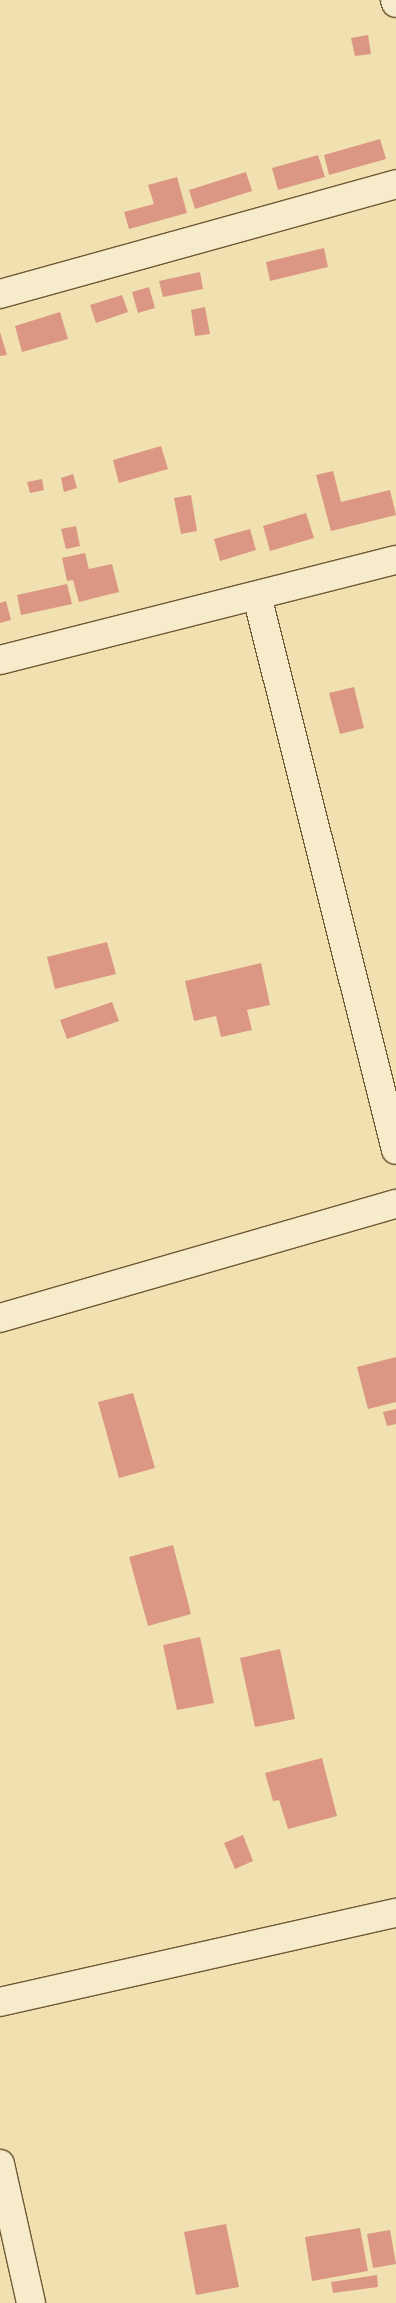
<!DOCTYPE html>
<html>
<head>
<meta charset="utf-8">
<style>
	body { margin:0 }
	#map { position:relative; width:396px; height:2303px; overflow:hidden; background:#f1e1b0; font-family:"EB Garamond",serif }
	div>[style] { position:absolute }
	.building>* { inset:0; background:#db9783 }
	.roads { filter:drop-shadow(1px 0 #715835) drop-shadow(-1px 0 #715835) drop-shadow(0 1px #715835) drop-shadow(0 -1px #715835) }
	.street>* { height:28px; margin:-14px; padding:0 14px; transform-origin:14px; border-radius:14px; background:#f6eccc }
	.secondary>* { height:28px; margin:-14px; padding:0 14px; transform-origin:14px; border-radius:14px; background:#f6eccc }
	span { translate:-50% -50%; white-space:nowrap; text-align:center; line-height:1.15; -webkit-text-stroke:4px #f6eccc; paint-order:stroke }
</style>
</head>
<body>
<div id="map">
	<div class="building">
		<i style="clip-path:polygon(368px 35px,371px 54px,355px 56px,351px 38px)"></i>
		<i style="clip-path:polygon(380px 139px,386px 159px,329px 175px,324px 155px)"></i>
		<i style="clip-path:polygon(318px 155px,325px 177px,278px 190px,272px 168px)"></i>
		<i style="clip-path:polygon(246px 172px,252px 191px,195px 209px,189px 190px)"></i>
		<i style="clip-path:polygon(177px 177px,187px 213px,129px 229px,124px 212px,154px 204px,148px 185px)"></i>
		<i style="clip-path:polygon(324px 248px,328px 267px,270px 281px,266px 262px)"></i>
		<i style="clip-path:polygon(200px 272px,203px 289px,163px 297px,159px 281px)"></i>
		<i style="clip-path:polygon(149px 287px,155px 308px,138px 313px,132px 292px)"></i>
		<i style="clip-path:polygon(122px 295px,128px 312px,96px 323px,90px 305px)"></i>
		<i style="clip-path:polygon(205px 307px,210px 334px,195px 336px,191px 310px)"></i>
		<i style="clip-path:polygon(60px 312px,68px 339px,22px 352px,15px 326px)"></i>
		<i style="clip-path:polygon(0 332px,7px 355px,0 356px)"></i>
		<i style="clip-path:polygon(161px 446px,168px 469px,119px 483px,113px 460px)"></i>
		<i style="clip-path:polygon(333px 471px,341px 502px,390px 490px,396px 515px,331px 531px,316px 475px)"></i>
		<i style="clip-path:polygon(73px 474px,77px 488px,64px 492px,61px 478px)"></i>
		<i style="clip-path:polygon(42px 479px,44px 490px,30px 493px,27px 482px)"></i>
		<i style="clip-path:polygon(191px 495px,197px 531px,181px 534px,174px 498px)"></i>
		<i style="clip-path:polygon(306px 513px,314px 538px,270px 551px,263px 526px)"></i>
		<i style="clip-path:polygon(76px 526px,80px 546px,66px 549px,61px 529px)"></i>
		<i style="clip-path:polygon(250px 529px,256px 550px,220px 561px,214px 539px)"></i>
		<i style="clip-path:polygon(85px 553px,89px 569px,112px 564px,119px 592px,79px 602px,73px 580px,67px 581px,62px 558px)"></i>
		<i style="clip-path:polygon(67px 584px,72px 604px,21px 615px,17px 595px)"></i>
		<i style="clip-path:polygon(6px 601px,11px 620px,0 623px,0 603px)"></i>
		<i style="clip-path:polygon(354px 687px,364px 728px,340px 734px,329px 693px)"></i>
		<i style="clip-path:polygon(107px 942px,116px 974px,55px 989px,47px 957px)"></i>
		<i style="clip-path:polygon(261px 963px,270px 1005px,247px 1010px,252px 1030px,221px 1037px,216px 1016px,194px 1021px,185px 981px)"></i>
		<i style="clip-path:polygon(112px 1002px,119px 1021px,67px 1039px,60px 1020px)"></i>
		<i style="clip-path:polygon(396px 1357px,396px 1402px,368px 1409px,357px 1367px)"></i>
		<i style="clip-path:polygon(133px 1393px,155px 1468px,119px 1478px,98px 1402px)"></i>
		<i style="clip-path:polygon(396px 1409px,396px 1424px,387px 1426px,383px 1412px)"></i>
		<i style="clip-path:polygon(173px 1545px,191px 1614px,148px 1626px,129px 1557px)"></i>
		<i style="clip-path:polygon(200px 1637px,214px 1703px,177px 1710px,163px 1645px)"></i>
		<i style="clip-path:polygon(280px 1649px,295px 1719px,255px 1727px,240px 1658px)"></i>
		<i style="clip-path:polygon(322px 1758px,337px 1816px,288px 1829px,279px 1800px,273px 1801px,265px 1773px)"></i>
		<i style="clip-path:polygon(243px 1835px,253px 1861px,235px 1869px,224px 1843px)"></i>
		<i style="clip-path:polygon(226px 2224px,239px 2287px,196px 2295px,184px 2232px)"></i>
		<i style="clip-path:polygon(360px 2228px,368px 2271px,312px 2281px,305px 2237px)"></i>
		<i style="clip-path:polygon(390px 2230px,396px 2264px,373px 2268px,367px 2234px)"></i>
		<i style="clip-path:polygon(377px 2275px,378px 2287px,333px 2293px,331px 2282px)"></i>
	</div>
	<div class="roads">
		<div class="street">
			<i style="left:395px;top:0;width:3px;rotate:72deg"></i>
			<i style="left:0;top:294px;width:411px;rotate:-15.5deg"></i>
			<i style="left:257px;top:596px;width:571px;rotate:75.92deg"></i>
			<i style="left:0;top:1318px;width:412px;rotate:-16.1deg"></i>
			<i style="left:0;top:2002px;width:406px;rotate:-12.7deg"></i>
			<i style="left:0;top:2164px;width:142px;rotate:77.4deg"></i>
		</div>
		<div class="secondary">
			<i style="left:0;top:660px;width:408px;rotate:-14.2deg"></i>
		</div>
	</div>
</div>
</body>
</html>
